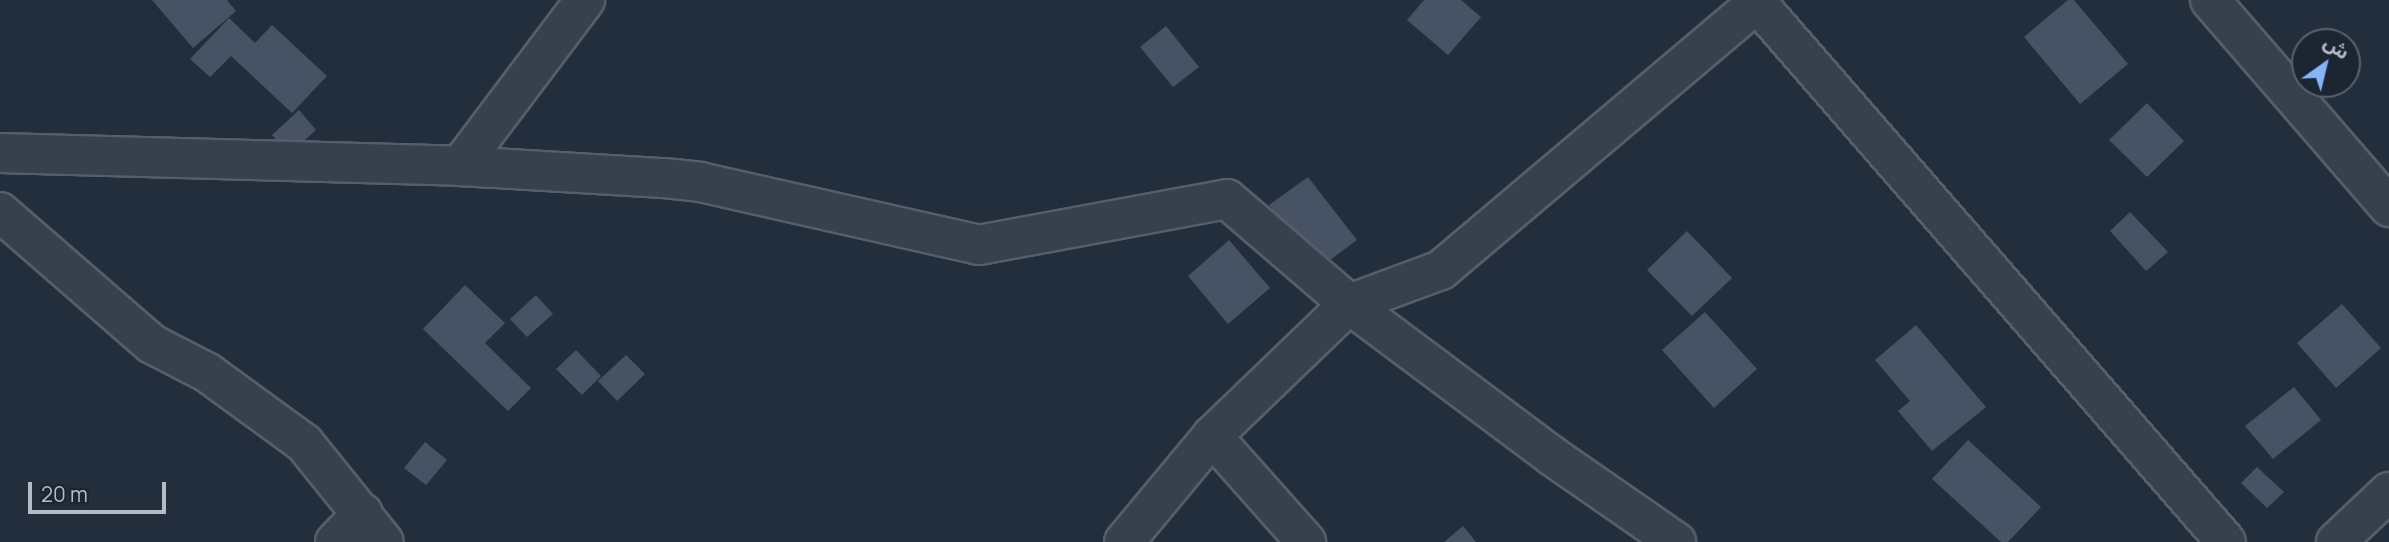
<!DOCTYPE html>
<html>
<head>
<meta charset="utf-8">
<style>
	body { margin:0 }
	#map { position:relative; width:2389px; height:542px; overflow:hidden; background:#232e3d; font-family:Manrope,"Noto Sans Arabic",sans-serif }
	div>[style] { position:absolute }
	.building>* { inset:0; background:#475364 }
	.roads { filter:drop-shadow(2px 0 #555e6b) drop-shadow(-2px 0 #555e6b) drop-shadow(0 2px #555e6b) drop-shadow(0 -2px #555e6b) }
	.minor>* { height:38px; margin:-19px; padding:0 19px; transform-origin:19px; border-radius:19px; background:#37404d }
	span { translate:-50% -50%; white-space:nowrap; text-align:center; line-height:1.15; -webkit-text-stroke:5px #1c2532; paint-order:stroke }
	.north { position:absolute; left:2291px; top:28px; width:70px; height:70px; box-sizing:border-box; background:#1c2532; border:2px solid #58616e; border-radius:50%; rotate:34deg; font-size:19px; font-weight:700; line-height:28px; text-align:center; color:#b3bbc9 }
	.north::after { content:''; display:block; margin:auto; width:24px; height:32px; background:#88b3f9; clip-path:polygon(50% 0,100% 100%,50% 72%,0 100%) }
	.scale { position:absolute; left:28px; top:482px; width:138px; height:32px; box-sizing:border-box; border:4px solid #b3bbc9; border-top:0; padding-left:9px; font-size:21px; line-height:24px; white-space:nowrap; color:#b3bbc9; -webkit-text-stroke:5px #1c2532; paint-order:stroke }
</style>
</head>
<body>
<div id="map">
	<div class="building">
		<i style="clip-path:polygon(152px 0,227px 0,236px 11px,193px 48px)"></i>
		<i style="clip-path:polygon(1424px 0,1461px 0,1481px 17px,1448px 55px,1407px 20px)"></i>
		<i style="clip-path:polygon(2068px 0,2074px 0,2128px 64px,2080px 104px,2024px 37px)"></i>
		<i style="clip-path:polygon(229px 18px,255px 43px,272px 25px,327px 76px,292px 113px,231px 56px,210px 77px,190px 59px)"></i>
		<i style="clip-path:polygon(1166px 26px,1199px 67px,1173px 87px,1140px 47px)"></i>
		<i style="clip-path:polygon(2147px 103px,2184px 141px,2147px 177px,2109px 140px)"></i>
		<i style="clip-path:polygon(299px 110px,316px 130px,289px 154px,272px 135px)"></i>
		<i style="clip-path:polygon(1308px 177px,1357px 240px,1318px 269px,1269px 205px)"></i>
		<i style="clip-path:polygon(2130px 212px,2168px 252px,2146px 271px,2110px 231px)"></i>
		<i style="clip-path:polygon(1687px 231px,1732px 278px,1692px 316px,1647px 270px)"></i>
		<i style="clip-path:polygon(1229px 240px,1270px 288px,1228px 324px,1188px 276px)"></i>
		<i style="clip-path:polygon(465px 285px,505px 323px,485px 343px,531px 388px,508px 411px,423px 329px)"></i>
		<i style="clip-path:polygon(536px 295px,553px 314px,527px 337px,510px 319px)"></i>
		<i style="clip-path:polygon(2342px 304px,2381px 348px,2336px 388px,2297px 343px)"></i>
		<i style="clip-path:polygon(1705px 312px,1757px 369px,1714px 408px,1662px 350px)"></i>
		<i style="clip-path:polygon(1916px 325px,1986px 407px,1932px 451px,1898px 411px,1910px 401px,1875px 360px)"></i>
		<i style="clip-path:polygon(576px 350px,601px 376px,582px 395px,556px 369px)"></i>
		<i style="clip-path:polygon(626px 355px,645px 374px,617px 401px,598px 381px)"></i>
		<i style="clip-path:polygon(2294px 387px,2321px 420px,2273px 459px,2245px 426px)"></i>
		<i style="clip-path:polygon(1968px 440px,2041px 507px,2008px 542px,2001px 542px,1932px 479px)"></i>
		<i style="clip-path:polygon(425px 442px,447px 460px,426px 485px,404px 468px)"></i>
		<i style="clip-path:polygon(2257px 467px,2284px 492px,2267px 508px,2241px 483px)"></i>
		<i style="clip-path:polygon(1463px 526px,1476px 542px,1444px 542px)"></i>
	</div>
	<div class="roads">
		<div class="minor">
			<i style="left:2210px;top:0;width:274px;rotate:49.1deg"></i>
			<i style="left:1757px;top:3px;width:714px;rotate:48.97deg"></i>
			<i style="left:0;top:153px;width:460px;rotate:1.6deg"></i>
			<i style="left:460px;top:166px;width:204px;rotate:3.4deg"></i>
			<i style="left:664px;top:178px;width:36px;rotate:6deg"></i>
			<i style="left:700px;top:182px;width:286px;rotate:12.7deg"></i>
			<i style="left:979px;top:245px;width:252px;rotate:-10.5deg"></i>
			<i style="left:1227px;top:199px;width:161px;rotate:40.7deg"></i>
			<i style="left:1349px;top:304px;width:98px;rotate:-20.3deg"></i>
			<i style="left:1441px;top:270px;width:419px;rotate:-40.2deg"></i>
			<i style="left:460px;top:166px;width:208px;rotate:-53deg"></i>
			<i style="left:0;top:212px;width:201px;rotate:41deg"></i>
			<i style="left:152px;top:344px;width:63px;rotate:27.4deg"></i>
			<i style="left:208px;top:373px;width:119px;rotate:36.1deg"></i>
			<i style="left:304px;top:443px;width:127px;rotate:51.1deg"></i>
			<i style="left:1212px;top:436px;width:142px;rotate:48.4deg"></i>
			<i style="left:335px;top:542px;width:40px;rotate:-46deg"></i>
			<i style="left:1124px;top:542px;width:138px;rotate:-50.3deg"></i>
			<i style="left:1212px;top:436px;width:190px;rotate:-43.9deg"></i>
			<i style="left:1349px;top:304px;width:254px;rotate:36.8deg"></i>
			<i style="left:1552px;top:456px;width:151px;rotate:34.7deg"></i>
			<i style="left:2336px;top:542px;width:73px;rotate:-43.3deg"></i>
		</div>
	</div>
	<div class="north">ش</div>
	<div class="scale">20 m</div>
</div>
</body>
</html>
